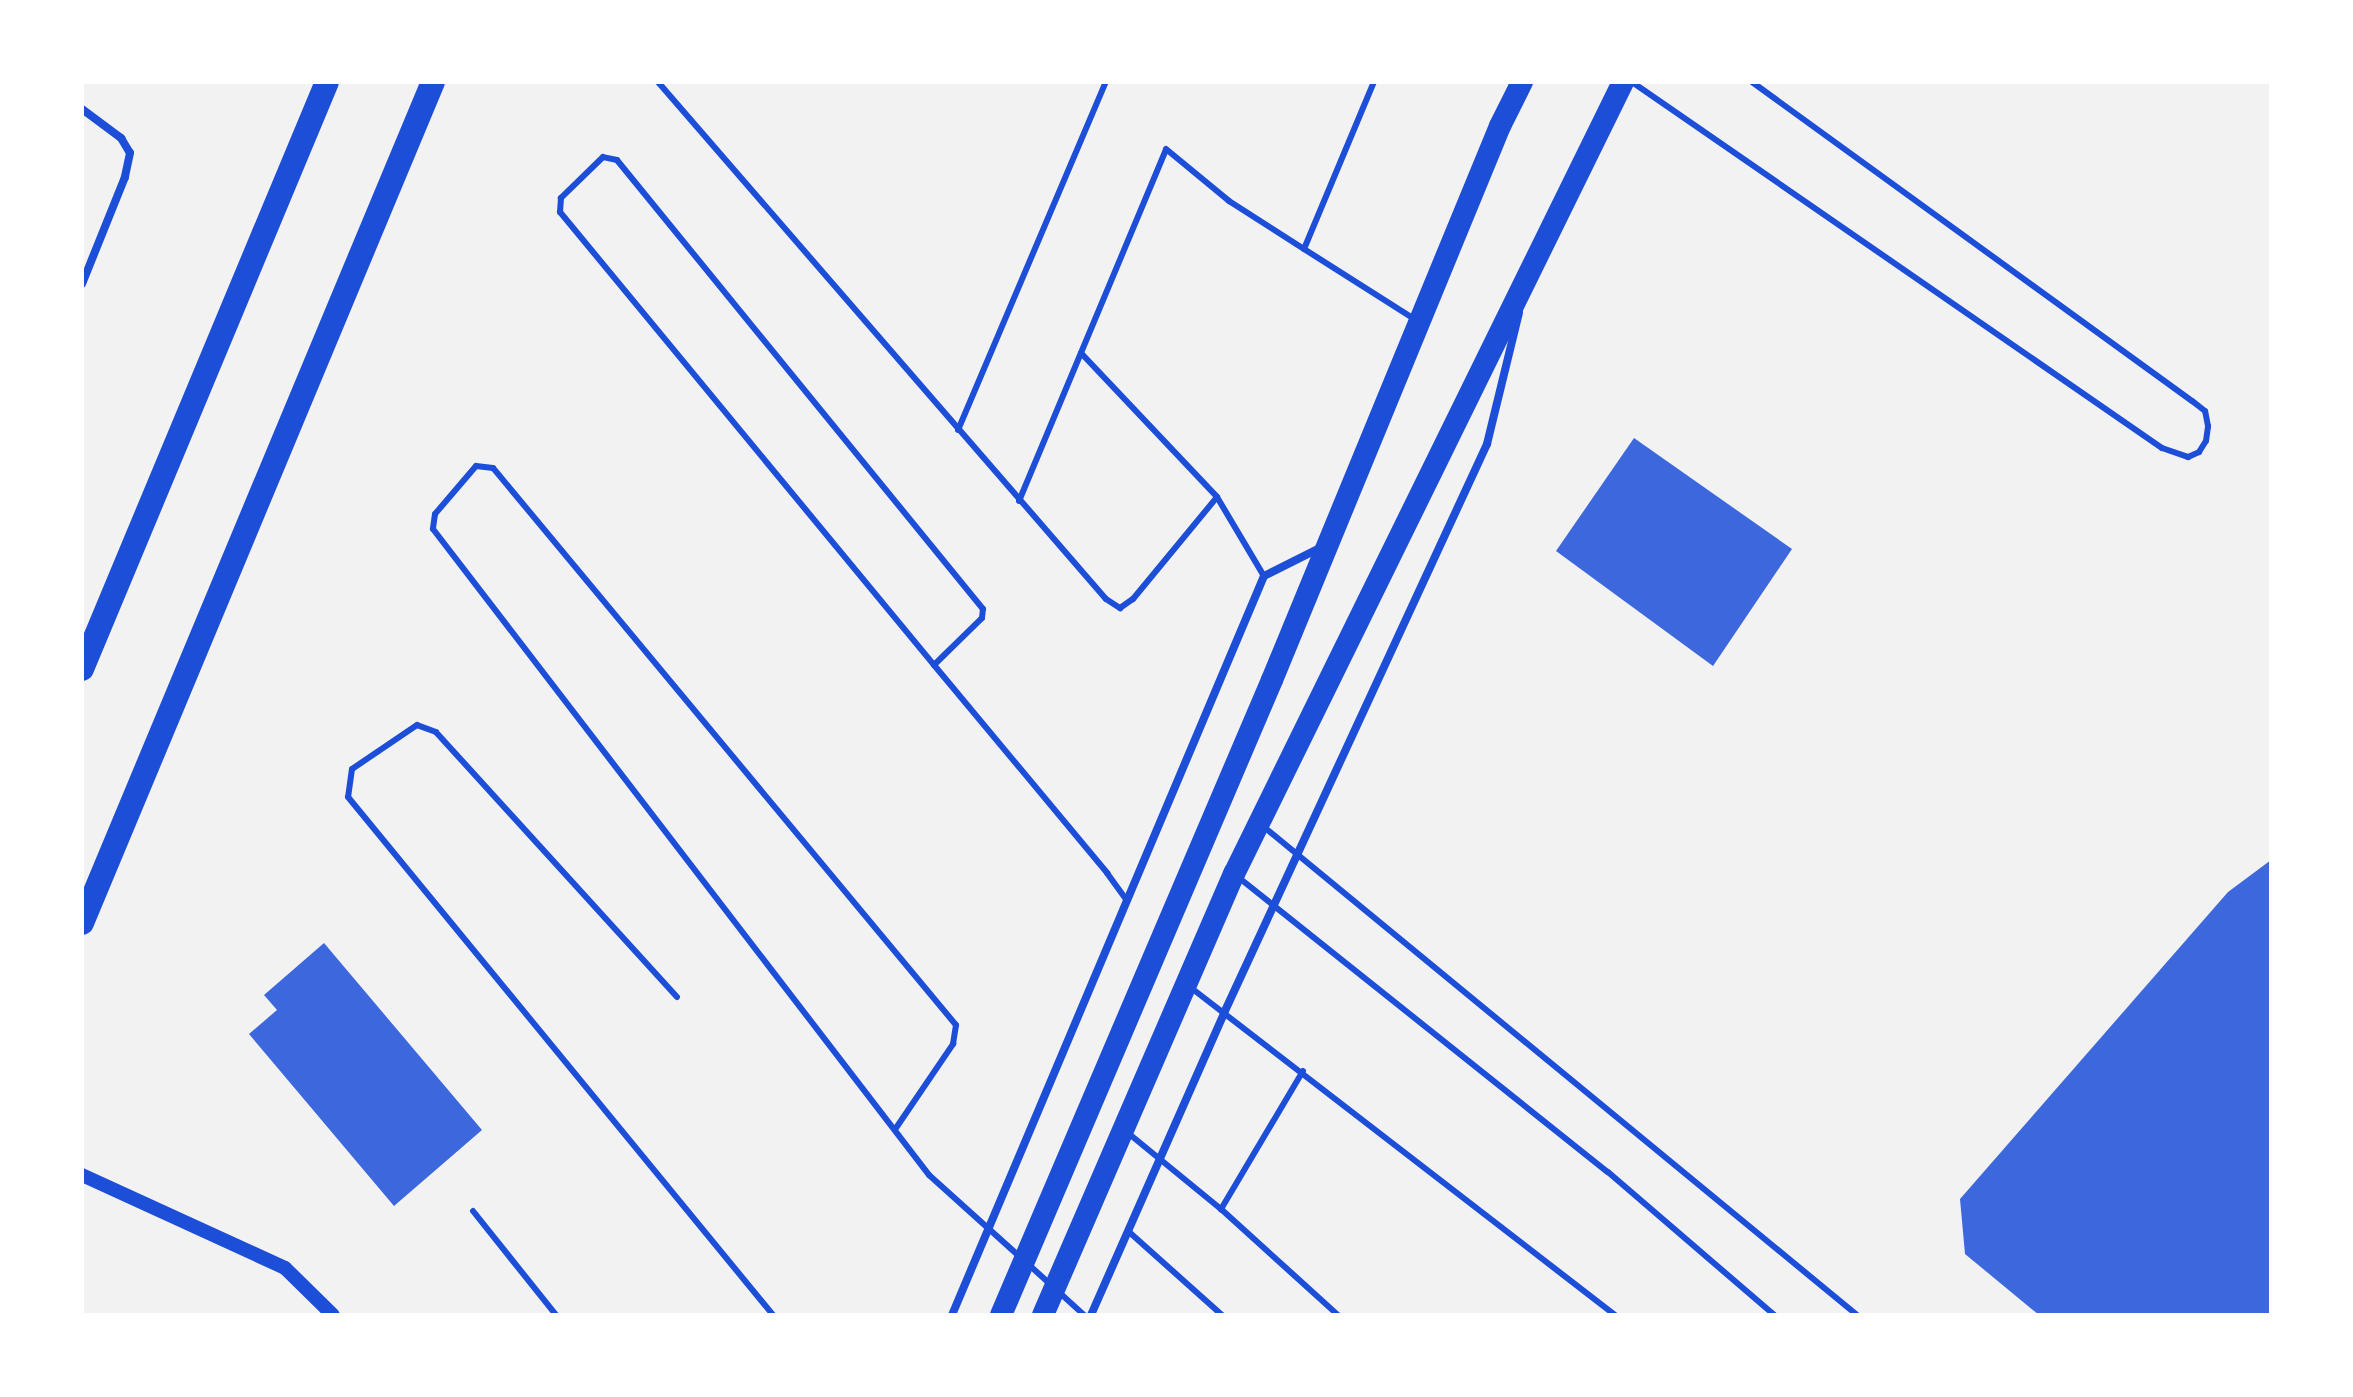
<!DOCTYPE html>
<html>
<head>
<meta charset="utf-8">
<style>
	body { margin:0 }
	#map { position:relative; width:2353px; height:1397px; overflow:hidden; background:#f2f2f2; font-family:Roboto,sans-serif }
	div>[style] { position:absolute }
	.building>* { inset:0; background:#3d67dc }
	.service>* { height:6px; margin:-3px; padding:0 3px; transform-origin:3px; border-radius:3px; background:#1d4ed8 }
	.minor>* { height:8px; margin:-4px; padding:0 4px; transform-origin:4px; border-radius:4px; background:#1d4ed8 }
	.tertiary>* { height:14px; margin:-7px; padding:0 7px; transform-origin:7px; border-radius:7px; background:#1d4ed8 }
	.trunk>* { height:22px; margin:-11px; padding:0 11px; transform-origin:11px; border-radius:11px; background:#1d4ed8 }
	.motorway>* { height:24px; margin:-12px; padding:0 12px; transform-origin:12px; border-radius:12px; background:#1d4ed8 }
	span { translate:-50% -50%; white-space:nowrap; text-align:center; line-height:1.15; -webkit-text-stroke:7px #fff; paint-order:stroke }
	.frame { position:absolute; inset:0; border:84px solid #fff; pointer-events:none }
</style>
</head>
<body>
<div id="map">
	<div class="building">
		<i style="clip-path:polygon(1634px 438px,1792px 549px,1713px 666px,1556px 551px)"></i>
		<i style="clip-path:polygon(2271px 860px,2271px 1315px,2039px 1315px,1965px 1254px,1960px 1199px,2228px 892px)"></i>
		<i style="clip-path:polygon(324px 943px,482px 1130px,394px 1206px,249px 1034px,277px 1010px,264px 995px)"></i>
	</div>
	<div class="service">
		<i style="left:658px;top:82px;width:684px;rotate:49.09deg"></i>
		<i style="left:1106px;top:599px;width:17px;rotate:33deg"></i>
		<i style="left:1120px;top:608px;width:16px;rotate:-35deg"></i>
		<i style="left:1133px;top:599px;width:132px;rotate:-50.5deg"></i>
		<i style="left:1632px;top:82px;width:644px;rotate:34.63deg"></i>
		<i style="left:2162px;top:448px;width:28px;rotate:19deg"></i>
		<i style="left:2188px;top:457px;width:12px;rotate:-24deg"></i>
		<i style="left:2199px;top:452px;width:13px;rotate:-58deg"></i>
		<i style="left:2206px;top:441px;width:15px;rotate:-82deg"></i>
		<i style="left:2208px;top:426px;width:15px;rotate:-101deg"></i>
		<i style="left:2205px;top:411px;width:16px;rotate:-142deg"></i>
		<i style="left:2192px;top:401px;width:543px;rotate:-144.06deg"></i>
		<i style="left:1304px;top:249px;width:133px;rotate:32.4deg"></i>
		<i style="left:1081px;top:353px;width:198px;rotate:46.6deg"></i>
		<i style="left:1217px;top:497px;width:92px;rotate:59.3deg"></i>
		<i style="left:958px;top:430px;width:378px;rotate:-67deg"></i>
		<i style="left:1019px;top:501px;width:381px;rotate:-67.3deg"></i>
		<i style="left:1166px;top:149px;width:82px;rotate:39.5deg"></i>
		<i style="left:1229px;top:201px;width:89px;rotate:32.6deg"></i>
		<i style="left:1304px;top:249px;width:181px;rotate:-67.3deg"></i>
		<i style="left:934px;top:665px;width:67px;rotate:-44.4deg"></i>
		<i style="left:982px;top:618px;width:9px;rotate:-84deg"></i>
		<i style="left:983px;top:609px;width:579px;rotate:-129.19deg"></i>
		<i style="left:617px;top:160px;width:14px;rotate:-168deg"></i>
		<i style="left:603px;top:157px;width:59px;rotate:135.7deg"></i>
		<i style="left:561px;top:198px;width:14px;rotate:94deg"></i>
		<i style="left:560px;top:212px;width:587px;rotate:50.46deg"></i>
		<i style="left:934px;top:665px;width:271px;rotate:50.2deg"></i>
		<i style="left:1107px;top:873px;width:32px;rotate:54deg"></i>
		<i style="left:1264px;top:827px;width:768px;rotate:39.45deg"></i>
		<i style="left:1238px;top:877px;width:473px;rotate:38.6deg"></i>
		<i style="left:1608px;top:1172px;width:219px;rotate:40.7deg"></i>
		<i style="left:1190px;top:987px;width:537px;rotate:37.66deg"></i>
		<i style="left:677px;top:997px;width:358px;rotate:-132.3deg"></i>
		<i style="left:436px;top:732px;width:20px;rotate:-160deg"></i>
		<i style="left:417px;top:725px;width:78px;rotate:145.9deg"></i>
		<i style="left:352px;top:769px;width:28px;rotate:98deg"></i>
		<i style="left:348px;top:797px;width:670px;rotate:50.63deg"></i>
		<i style="left:1303px;top:1071px;width:161px;rotate:120.7deg"></i>
		<i style="left:1221px;top:1209px;width:158px;rotate:42.2deg"></i>
		<i style="left:896px;top:1128px;width:102px;rotate:-55.8deg"></i>
		<i style="left:953px;top:1044px;width:19px;rotate:-81deg"></i>
		<i style="left:956px;top:1025px;width:724px;rotate:-129.73deg"></i>
		<i style="left:493px;top:468px;width:17px;rotate:-173deg"></i>
		<i style="left:476px;top:466px;width:63px;rotate:130.5deg"></i>
		<i style="left:435px;top:514px;width:15px;rotate:98deg"></i>
		<i style="left:433px;top:529px;width:814px;rotate:52.48deg"></i>
		<i style="left:929px;top:1175px;width:121px;rotate:42deg"></i>
		<i style="left:1128px;top:1133px;width:120px;rotate:39.3deg"></i>
		<i style="left:473px;top:1211px;width:133px;rotate:51.4deg"></i>
		<i style="left:1128px;top:1231px;width:126px;rotate:41.8deg"></i>
		<i style="left:1028px;top:1264px;width:76px;rotate:42.3deg"></i>
	</div>
	<div class="minor">
		<i style="left:82px;top:109px;width:49px;rotate:36.6deg"></i>
		<i style="left:121px;top:138px;width:17px;rotate:59deg"></i>
		<i style="left:130px;top:153px;width:25px;rotate:102deg"></i>
		<i style="left:125px;top:177px;width:115px;rotate:111.9deg"></i>
		<i style="left:952px;top:1315px;width:802px;rotate:-67.11deg"></i>
		<i style="left:1264px;top:576px;width:65px;rotate:-26.6deg"></i>
		<i style="left:1091px;top:1315px;width:330px;rotate:-66.2deg"></i>
		<i style="left:1224px;top:1013px;width:627px;rotate:-65.19deg"></i>
		<i style="left:1487px;top:444px;width:135px;rotate:-76.3deg"></i>
	</div>
	<div class="tertiary">
		<i style="left:82px;top:1175px;width:223px;rotate:24.6deg"></i>
		<i style="left:285px;top:1268px;width:67px;rotate:44.4deg"></i>
	</div>
	<div class="trunk">
		<i style="left:1001px;top:1315px;width:690px;rotate:-66.89deg"></i>
		<i style="left:1272px;top:680px;width:599px;rotate:-67.63deg"></i>
		<i style="left:1500px;top:126px;width:49px;rotate:-63.4deg"></i>
		<i style="left:1043px;top:1315px;width:481px;rotate:-66.6deg"></i>
		<i style="left:1234px;top:874px;width:882px;rotate:-63.84deg"></i>
	</div>
	<div class="motorway">
		<i style="left:82px;top:669px;width:636px;rotate:-67.35deg"></i>
		<i style="left:82px;top:923px;width:911px;rotate:-67.35deg"></i>
	</div>
	<div class="frame"></div>
</div>
</body>
</html>
